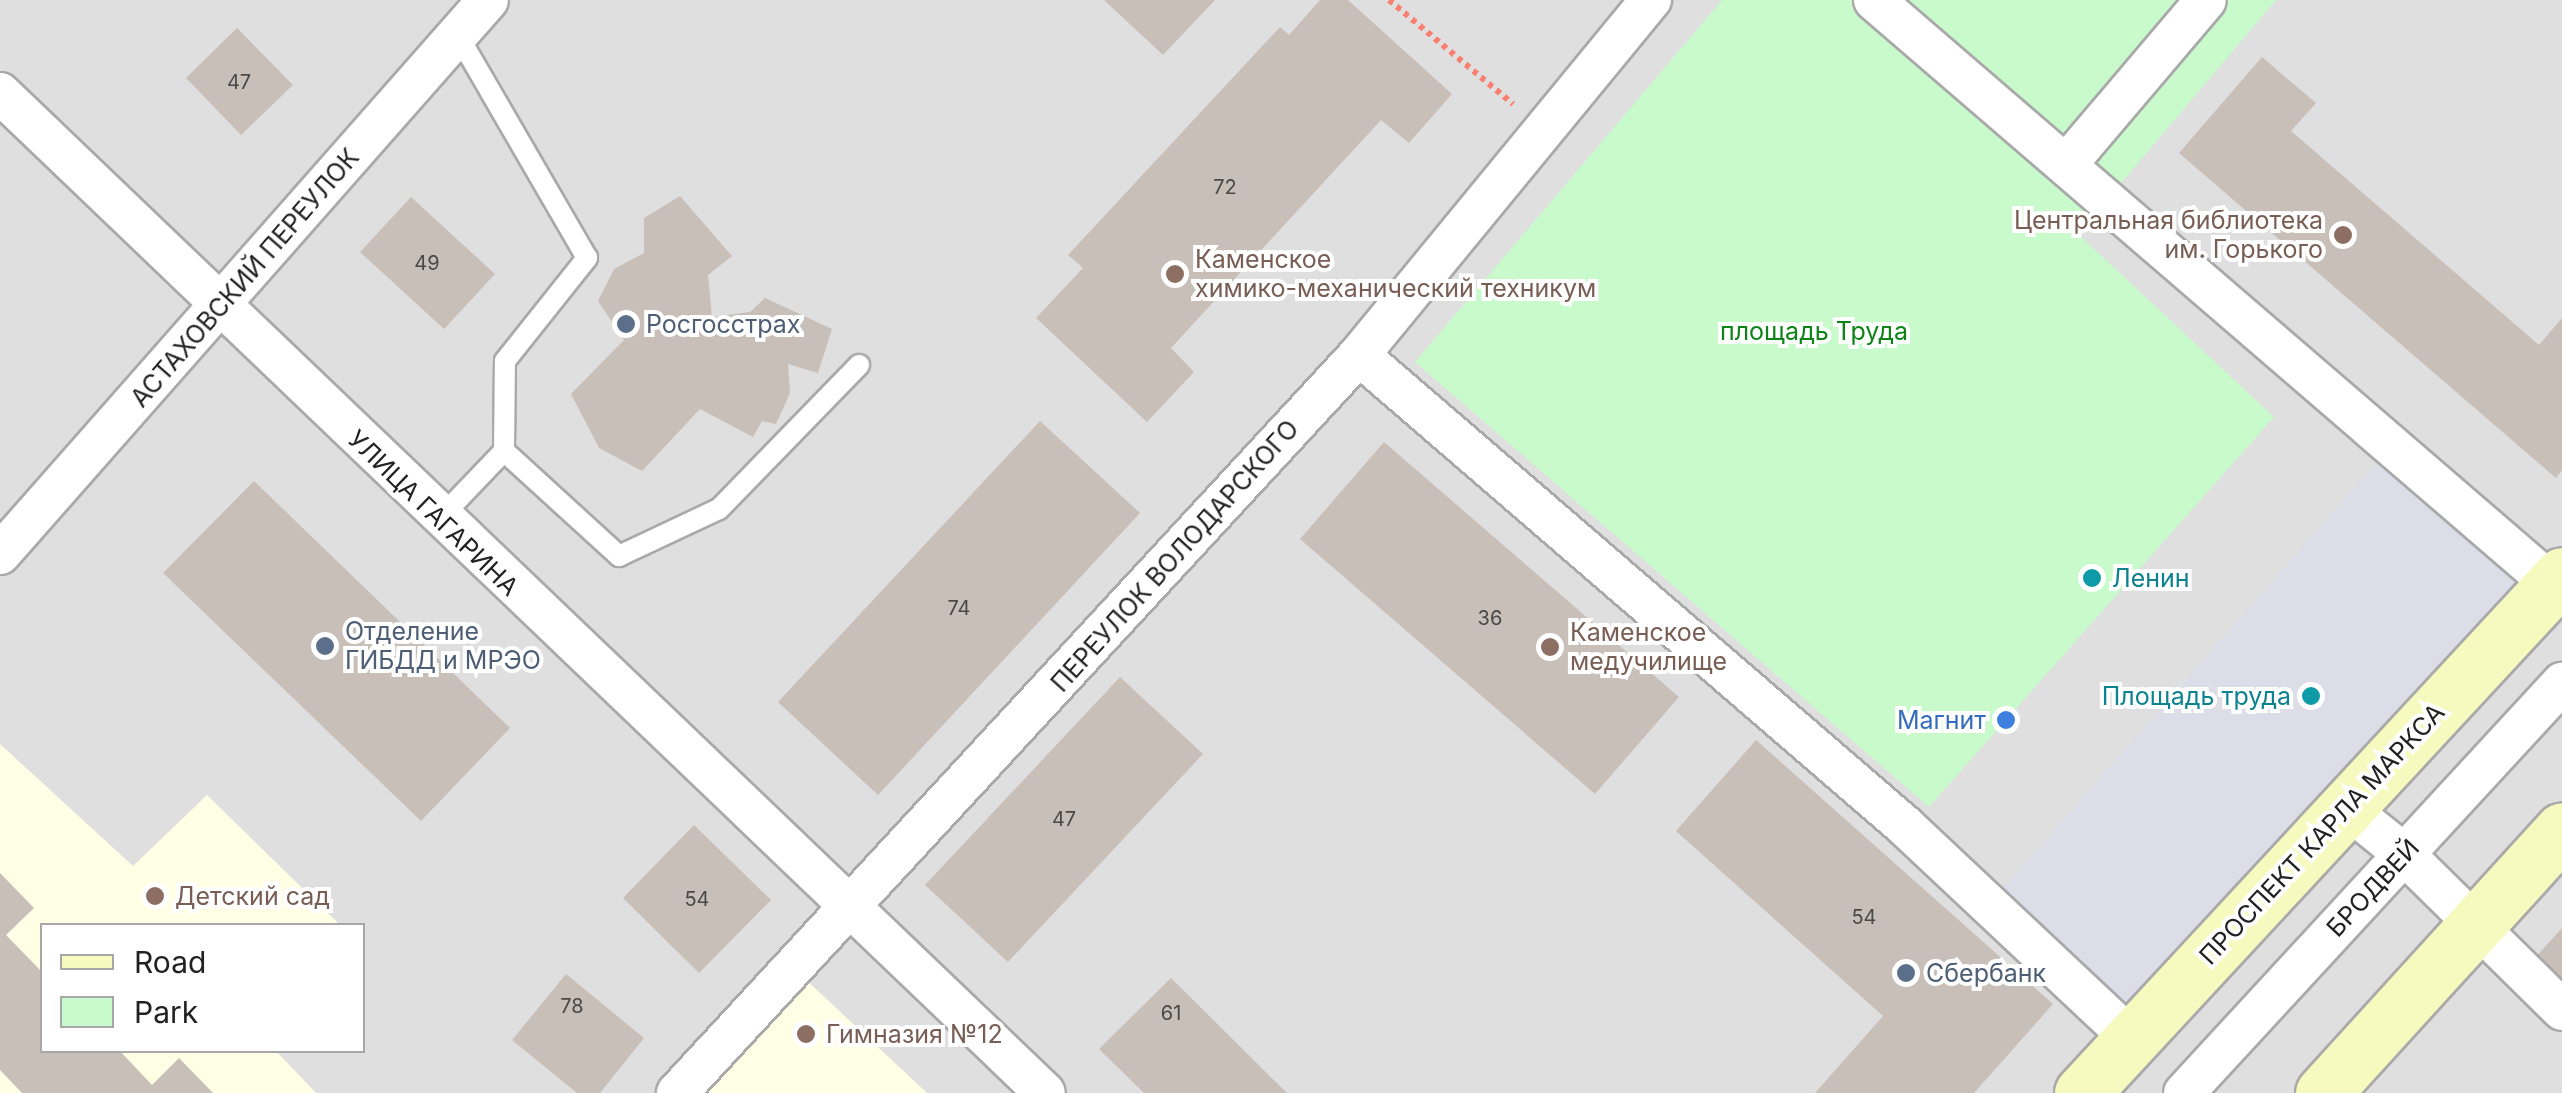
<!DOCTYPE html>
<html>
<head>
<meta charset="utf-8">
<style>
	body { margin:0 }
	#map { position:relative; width:2562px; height:1093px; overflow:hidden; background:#f2efe9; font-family:Inter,sans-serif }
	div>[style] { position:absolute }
	.residential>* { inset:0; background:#e0dfdf }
	.education>* { inset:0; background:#ffffe5 }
	.park>* { inset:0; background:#c8facc }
	.plaza>* { inset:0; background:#dddde8 }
	.building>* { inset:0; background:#c7bfb8 }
	.path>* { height:6px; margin-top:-3px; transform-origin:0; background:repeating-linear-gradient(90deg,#fa8072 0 5px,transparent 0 10px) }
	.roads { filter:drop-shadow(2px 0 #a9a9a9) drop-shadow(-2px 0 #a9a9a9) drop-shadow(0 2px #a9a9a9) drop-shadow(0 -2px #a9a9a9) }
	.lane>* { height:20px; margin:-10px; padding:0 10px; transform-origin:10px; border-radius:10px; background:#fff }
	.street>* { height:40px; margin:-20px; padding:0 20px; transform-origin:20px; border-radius:20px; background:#fff }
	.secondary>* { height:55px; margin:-27.5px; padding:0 27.5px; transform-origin:27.5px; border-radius:27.5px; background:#f7fabf }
	.dots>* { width:28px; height:28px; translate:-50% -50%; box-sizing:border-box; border:5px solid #fff; border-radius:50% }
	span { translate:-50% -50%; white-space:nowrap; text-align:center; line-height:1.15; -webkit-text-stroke:8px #fff; paint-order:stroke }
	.number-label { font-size:20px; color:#4b4948 }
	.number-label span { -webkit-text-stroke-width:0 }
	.education-label { font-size:25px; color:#785e54 }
	.right { translate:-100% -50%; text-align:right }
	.left { translate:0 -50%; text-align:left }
	.street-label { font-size:25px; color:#222 }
	.service-label { font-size:25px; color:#4e5e75 }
	.park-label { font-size:25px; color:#0c8416 }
	.culture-label { font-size:25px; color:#0d838f }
	.shop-label { font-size:25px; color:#366cbe }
	.legend { position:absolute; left:40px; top:923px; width:325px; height:130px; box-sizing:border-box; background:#fff; border:2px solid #a7a7a7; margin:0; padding:12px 18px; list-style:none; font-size:30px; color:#222 }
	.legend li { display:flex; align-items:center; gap:20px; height:50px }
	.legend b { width:50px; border:2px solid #a7a7a7 }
</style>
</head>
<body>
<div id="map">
	<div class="residential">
		<i style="clip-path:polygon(evenodd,0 0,2562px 0,2562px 1093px,0 1093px,0 0,42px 926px,362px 926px,362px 1050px,42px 1050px,42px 926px)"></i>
	</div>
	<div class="education">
		<i style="clip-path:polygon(0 744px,133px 866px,207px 795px,340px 925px,42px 926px,42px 1050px,276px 1051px,316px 1093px,0 1093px)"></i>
		<i style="clip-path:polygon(802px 976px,927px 1093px,692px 1093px)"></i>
	</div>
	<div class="park">
		<i style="clip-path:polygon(1722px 0,2276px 0,2078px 234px,2274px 417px,1929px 807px,1415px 362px)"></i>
	</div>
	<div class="plaza">
		<i style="clip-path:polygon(2393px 444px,2553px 585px,2132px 1039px,1988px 906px)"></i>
	</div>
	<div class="building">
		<i style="clip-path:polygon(1104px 0,1215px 0,1163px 55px)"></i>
		<i style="clip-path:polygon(1320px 0,1348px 0,1452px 94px,1409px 143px,1381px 120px,1171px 348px,1194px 372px,1147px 422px,1036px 318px,1083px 268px,1068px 255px,1280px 27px,1289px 35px)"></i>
		<i style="clip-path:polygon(237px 28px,293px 85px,241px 135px,186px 78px)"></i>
		<i style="clip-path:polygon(2262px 57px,2316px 103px,2291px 131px,2539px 345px,2562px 318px,2562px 470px,2556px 478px,2179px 153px)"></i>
		<i style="clip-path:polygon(680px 196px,732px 256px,708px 275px,712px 317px,750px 312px,765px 298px,832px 329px,818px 373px,788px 364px,790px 393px,776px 424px,762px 421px,753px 437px,700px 409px,642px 471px,599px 448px,571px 394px,624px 340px,598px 301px,614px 269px,644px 253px,644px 218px)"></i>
		<i style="clip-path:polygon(411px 197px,495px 274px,444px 329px,360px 252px)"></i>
		<i style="clip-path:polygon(1040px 421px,1140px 513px,878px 795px,778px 702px)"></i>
		<i style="clip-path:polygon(1384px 442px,1679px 697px,1595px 794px,1300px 539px)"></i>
		<i style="clip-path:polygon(254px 481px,510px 728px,421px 821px,163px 573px)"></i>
		<i style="clip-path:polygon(1120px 677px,1203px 754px,1008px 962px,925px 885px)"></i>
		<i style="clip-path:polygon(1756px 740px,2053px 1004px,1974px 1093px,1815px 1093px,1883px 1016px,1676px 831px)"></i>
		<i style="clip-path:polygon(694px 825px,771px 900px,699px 973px,623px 898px)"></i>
		<i style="clip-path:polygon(0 873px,34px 908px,6px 935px,42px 972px,42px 1050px,119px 1050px,152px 1085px,179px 1058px,213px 1093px,22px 1093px,0 1070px)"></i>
		<i style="clip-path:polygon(2562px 928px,2562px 991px,2531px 962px)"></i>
		<i style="clip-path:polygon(566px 974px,644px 1038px,600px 1093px,577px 1093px,512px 1040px)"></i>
		<i style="clip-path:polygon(1171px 978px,1287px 1093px,1144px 1093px,1099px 1049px)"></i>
	</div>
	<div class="path">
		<i style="left:1389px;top:0;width:162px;rotate:40deg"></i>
	</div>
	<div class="roads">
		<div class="lane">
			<i style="left:504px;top:451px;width:156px;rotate:42.4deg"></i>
			<i style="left:619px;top:556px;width:110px;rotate:-25.2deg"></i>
			<i style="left:719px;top:509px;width:201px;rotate:-45.8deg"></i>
			<i style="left:439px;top:519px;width:94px;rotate:-46.3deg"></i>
			<i style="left:504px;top:451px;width:90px;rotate:-89.4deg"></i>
			<i style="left:505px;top:361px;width:132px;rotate:-51.5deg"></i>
			<i style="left:587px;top:258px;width:259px;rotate:-120.1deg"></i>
		</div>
		<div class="street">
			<i style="left:1874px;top:0;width:896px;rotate:40.75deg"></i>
			<i style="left:0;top:93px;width:1446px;rotate:43.74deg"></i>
			<i style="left:2066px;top:165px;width:216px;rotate:-49.7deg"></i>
			<i style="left:1359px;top:355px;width:721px;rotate:40.78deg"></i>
			<i style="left:1905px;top:826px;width:311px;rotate:43.2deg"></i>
			<i style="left:0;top:554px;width:738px;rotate:-48.62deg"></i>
			<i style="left:2347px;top:808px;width:73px;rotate:38.9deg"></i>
			<i style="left:2404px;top:854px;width:222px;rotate:44.6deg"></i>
			<i style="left:677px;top:1093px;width:1005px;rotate:-47.26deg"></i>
			<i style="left:1359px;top:355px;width:460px;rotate:-50.6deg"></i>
			<i style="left:2184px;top:1093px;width:558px;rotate:-47.33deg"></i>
		</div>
		<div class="secondary">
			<i style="left:2082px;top:1093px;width:706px;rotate:-47.18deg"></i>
			<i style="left:2323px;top:1093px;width:355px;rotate:-47.7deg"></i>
		</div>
	</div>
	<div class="dots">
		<i style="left:2343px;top:235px;background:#8d6e63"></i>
		<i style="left:1175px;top:274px;background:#8d6e63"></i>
		<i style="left:626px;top:324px;background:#5c6f8a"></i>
		<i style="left:2092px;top:578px;background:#0f9aa8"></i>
		<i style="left:325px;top:646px;background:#5c6f8a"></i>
		<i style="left:1550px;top:647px;background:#8d6e63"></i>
		<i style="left:2311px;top:696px;background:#0f9aa8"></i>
		<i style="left:2006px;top:720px;background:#3f7fe0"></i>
		<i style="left:155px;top:896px;background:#8d6e63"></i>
		<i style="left:1906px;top:973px;background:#5c6f8a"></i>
		<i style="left:806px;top:1034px;background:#8d6e63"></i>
	</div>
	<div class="number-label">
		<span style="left:239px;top:82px">47</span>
		<span style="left:1225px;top:187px">72</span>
		<span style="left:427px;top:263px">49</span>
		<span style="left:959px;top:608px">74</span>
		<span style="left:1490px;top:618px">36</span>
		<span style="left:1064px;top:819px">47</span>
		<span style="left:697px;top:899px">54</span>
		<span style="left:1864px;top:917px">54</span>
		<span style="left:572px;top:1006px">78</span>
		<span style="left:1171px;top:1013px">61</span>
	</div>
	<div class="education-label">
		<span class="right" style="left:2323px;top:235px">Центральная библиотека<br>им. Горького</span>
		<span class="left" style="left:1195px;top:274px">Каменское<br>химико-механический техникум</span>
		<span class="left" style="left:1570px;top:647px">Каменское<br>медучилище</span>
		<span class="left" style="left:175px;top:896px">Детский сад</span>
		<span class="left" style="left:826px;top:1034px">Гимназия №12</span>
	</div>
	<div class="street-label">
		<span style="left:245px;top:278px;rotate:-49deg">АСТАХОВСКИЙ ПЕРЕУЛОК</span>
		<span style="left:433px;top:513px;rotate:44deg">УЛИЦА ГАГАРИНА</span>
		<span style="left:1175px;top:556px;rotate:-48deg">ПЕРЕУЛОК ВОЛОДАРСКОГО</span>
		<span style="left:2322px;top:834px;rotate:-47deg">ПРОСПЕКТ КАРЛА МАРКСА</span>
		<span style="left:2373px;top:888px;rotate:-47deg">БРОДВЕЙ</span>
	</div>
	<div class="service-label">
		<span class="left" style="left:646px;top:324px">Росгосстрах</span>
		<span class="left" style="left:345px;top:646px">Отделение<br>ГИБДД и МРЭО</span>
		<span class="left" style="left:1926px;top:973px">Сбербанк</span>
	</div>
	<div class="park-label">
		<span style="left:1814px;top:331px">площадь Труда</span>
	</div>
	<div class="culture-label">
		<span class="left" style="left:2112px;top:578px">Ленин</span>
		<span class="right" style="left:2291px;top:696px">Площадь труда</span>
	</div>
	<div class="shop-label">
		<span class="right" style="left:1986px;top:720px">Магнит</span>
	</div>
	<ul class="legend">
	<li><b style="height:12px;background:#f7fabf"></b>Road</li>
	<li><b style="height:28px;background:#c8facc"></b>Park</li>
	</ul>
</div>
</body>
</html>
